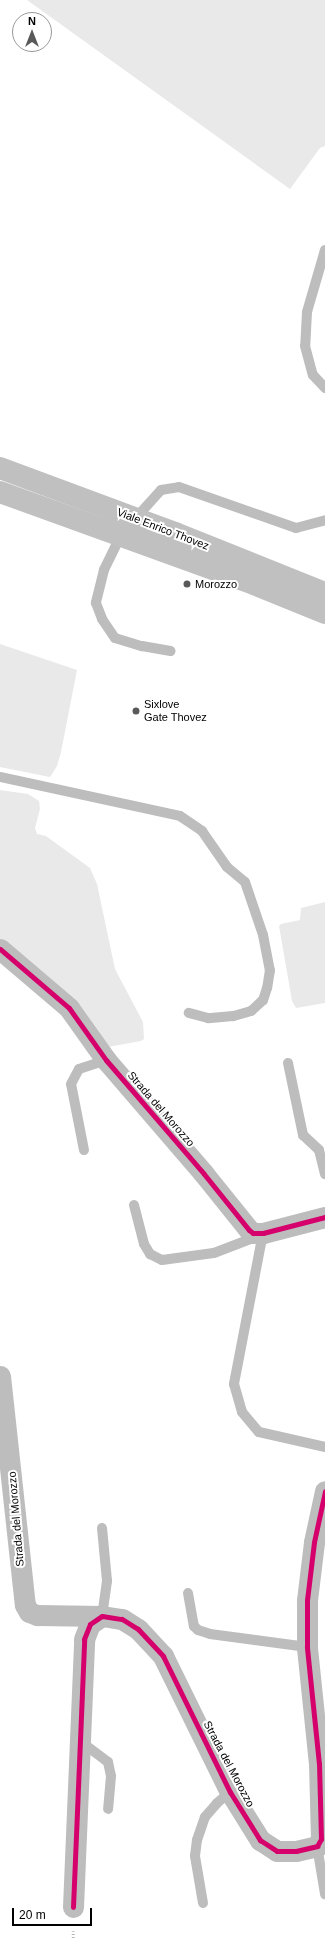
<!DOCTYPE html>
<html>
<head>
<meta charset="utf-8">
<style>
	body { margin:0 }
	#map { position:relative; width:325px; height:1938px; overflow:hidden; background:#fff; font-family:Arial,sans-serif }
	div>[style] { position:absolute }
	.green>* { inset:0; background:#e9e9e9 }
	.path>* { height:2.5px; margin-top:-1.25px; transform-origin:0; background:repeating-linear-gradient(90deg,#b8b8b8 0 1px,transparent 0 3px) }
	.lane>* { height:10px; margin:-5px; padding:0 5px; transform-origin:5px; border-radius:5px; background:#bdbdbd }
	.street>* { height:21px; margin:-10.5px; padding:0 10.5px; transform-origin:10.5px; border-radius:10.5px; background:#bdbdbd }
	.secondary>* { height:22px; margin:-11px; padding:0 11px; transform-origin:11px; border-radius:11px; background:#c0c0c0 }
	.cycleway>* { height:5px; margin:-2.5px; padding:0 2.5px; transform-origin:2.5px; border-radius:2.5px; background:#d6006c }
	.dots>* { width:11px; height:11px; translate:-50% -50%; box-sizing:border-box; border:2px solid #fff; border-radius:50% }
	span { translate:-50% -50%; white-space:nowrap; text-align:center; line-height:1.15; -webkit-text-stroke:4px #fff; paint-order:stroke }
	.street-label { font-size:11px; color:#000 }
	.poi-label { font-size:11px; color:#000 }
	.left { translate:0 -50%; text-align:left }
	.north { position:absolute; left:12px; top:12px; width:40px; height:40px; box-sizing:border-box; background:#fff; border:1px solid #999; border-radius:50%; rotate:0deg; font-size:11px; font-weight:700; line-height:16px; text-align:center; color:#000 }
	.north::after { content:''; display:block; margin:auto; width:14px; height:18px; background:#595959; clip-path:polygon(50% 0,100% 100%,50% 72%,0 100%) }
	.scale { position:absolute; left:12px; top:1908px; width:80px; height:18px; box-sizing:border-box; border:2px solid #000; border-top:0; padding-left:5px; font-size:12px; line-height:14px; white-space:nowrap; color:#000; -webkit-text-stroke:3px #fff; paint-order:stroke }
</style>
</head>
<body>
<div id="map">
	<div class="green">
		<i style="clip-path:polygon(27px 0,325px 0,325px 146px,320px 148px,290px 189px)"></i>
		<i style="clip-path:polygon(0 644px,77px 670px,61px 752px,57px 766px,50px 777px,0 767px)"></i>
		<i style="clip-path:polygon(0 790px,28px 794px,39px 801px,40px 809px,35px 828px,37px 834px,46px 836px,90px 868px,97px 884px,115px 969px,143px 1022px,144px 1039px,141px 1041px,108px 1047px,0 939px)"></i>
		<i style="clip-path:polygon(325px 902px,325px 1003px,296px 1008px,292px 1001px,279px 926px,281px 924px,300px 920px,301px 908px)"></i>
	</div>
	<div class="path">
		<i style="left:73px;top:1938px;width:7px;rotate:-90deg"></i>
	</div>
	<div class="lane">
		<i style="left:325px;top:250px;width:65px;rotate:106.2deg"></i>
		<i style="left:307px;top:312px;width:34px;rotate:93deg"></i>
		<i style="left:305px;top:346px;width:30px;rotate:75deg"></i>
		<i style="left:313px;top:375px;width:18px;rotate:47deg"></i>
		<i style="left:134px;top:520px;width:40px;rotate:-48deg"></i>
		<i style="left:161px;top:490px;width:18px;rotate:-9deg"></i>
		<i style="left:179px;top:487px;width:124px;rotate:19.3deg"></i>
		<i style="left:296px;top:528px;width:30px;rotate:-15deg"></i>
		<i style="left:121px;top:535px;width:39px;rotate:116deg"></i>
		<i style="left:104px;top:570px;width:34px;rotate:104deg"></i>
		<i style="left:96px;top:603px;width:17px;rotate:69deg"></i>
		<i style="left:102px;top:619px;width:23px;rotate:56deg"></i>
		<i style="left:115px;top:638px;width:28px;rotate:17deg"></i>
		<i style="left:142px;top:646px;width:29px;rotate:10deg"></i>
		<i style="left:0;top:777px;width:184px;rotate:12.2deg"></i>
		<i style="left:180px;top:816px;width:27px;rotate:34deg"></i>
		<i style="left:202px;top:831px;width:44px;rotate:55.2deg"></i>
		<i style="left:227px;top:867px;width:23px;rotate:40deg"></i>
		<i style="left:245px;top:882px;width:56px;rotate:71.2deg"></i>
		<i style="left:263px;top:935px;width:36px;rotate:79deg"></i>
		<i style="left:270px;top:970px;width:18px;rotate:99deg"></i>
		<i style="left:267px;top:988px;width:13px;rotate:108deg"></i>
		<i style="left:263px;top:1000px;width:16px;rotate:137deg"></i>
		<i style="left:251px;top:1011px;width:19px;rotate:164deg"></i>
		<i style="left:233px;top:1016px;width:25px;rotate:175deg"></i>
		<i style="left:208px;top:1018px;width:20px;rotate:-165deg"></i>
		<i style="left:288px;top:1063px;width:74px;rotate:78.2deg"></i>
		<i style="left:303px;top:1135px;width:22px;rotate:43deg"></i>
		<i style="left:319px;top:1150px;width:25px;rotate:76deg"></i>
		<i style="left:84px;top:1150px;width:67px;rotate:-101.1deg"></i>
		<i style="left:71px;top:1084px;width:17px;rotate:-62deg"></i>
		<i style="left:79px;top:1069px;width:28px;rotate:-18deg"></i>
		<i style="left:134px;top:1205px;width:40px;rotate:75.6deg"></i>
		<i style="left:144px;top:1244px;width:12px;rotate:59deg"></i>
		<i style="left:150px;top:1254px;width:13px;rotate:27deg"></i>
		<i style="left:162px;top:1260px;width:52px;rotate:-7.7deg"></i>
		<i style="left:214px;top:1253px;width:47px;rotate:-21.1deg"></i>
		<i style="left:263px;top:1233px;width:154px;rotate:100.9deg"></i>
		<i style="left:234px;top:1384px;width:29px;rotate:74deg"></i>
		<i style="left:242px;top:1412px;width:26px;rotate:50deg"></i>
		<i style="left:259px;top:1432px;width:68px;rotate:12.8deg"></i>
		<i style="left:102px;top:1528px;width:53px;rotate:84.6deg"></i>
		<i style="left:107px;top:1581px;width:35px;rotate:98deg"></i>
		<i style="left:188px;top:1593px;width:34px;rotate:80deg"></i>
		<i style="left:194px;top:1626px;width:6px;rotate:45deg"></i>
		<i style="left:198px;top:1630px;width:13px;rotate:18deg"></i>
		<i style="left:210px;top:1634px;width:98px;rotate:7.6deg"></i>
		<i style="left:80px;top:1741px;width:35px;rotate:37deg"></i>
		<i style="left:108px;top:1762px;width:14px;rotate:78deg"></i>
		<i style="left:111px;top:1776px;width:33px;rotate:95deg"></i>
		<i style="left:317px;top:1846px;width:49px;rotate:80.5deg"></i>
		<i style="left:203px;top:1903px;width:48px;rotate:-99.7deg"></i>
		<i style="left:195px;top:1856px;width:16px;rotate:-83deg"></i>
		<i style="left:197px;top:1840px;width:24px;rotate:-71deg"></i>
		<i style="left:205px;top:1817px;width:18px;rotate:-49deg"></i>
		<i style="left:217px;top:1803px;width:17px;rotate:-40deg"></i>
	</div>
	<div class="street">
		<i style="left:0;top:949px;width:91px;rotate:40.5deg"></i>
		<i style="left:69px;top:1008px;width:64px;rotate:54.6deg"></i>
		<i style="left:106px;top:1060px;width:150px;rotate:49.3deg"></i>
		<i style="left:204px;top:1174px;width:72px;rotate:51.2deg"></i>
		<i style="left:249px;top:1230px;width:5px;rotate:37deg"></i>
		<i style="left:253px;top:1233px;width:10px"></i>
		<i style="left:263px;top:1233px;width:64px;rotate:-14.5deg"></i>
		<i style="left:0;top:1376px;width:230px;rotate:83.8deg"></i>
		<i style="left:25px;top:1605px;width:8px;rotate:60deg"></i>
		<i style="left:29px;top:1612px;width:9px;rotate:21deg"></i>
		<i style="left:37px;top:1615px;width:65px;rotate:0.9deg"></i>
		<i style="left:73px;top:1907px;width:268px;rotate:-87.6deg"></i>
		<i style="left:84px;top:1639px;width:16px;rotate:-68deg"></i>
		<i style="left:90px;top:1624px;width:14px;rotate:-34deg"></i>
		<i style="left:102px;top:1616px;width:20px;rotate:9deg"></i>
		<i style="left:122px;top:1619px;width:19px;rotate:32deg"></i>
		<i style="left:138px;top:1629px;width:37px;rotate:47deg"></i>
		<i style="left:163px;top:1656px;width:152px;rotate:63.8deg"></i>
		<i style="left:230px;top:1792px;width:57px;rotate:58deg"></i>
		<i style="left:260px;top:1840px;width:20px;rotate:33deg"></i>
		<i style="left:277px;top:1851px;width:19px"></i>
		<i style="left:296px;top:1851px;width:22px;rotate:-13deg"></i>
		<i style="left:317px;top:1846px;width:8px;rotate:-60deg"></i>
		<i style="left:321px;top:1839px;width:75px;rotate:-91.5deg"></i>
		<i style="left:319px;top:1764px;width:118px;rotate:-95.9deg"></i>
		<i style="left:307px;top:1647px;width:47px;rotate:-90deg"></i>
		<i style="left:307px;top:1600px;width:58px;rotate:-83.1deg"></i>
		<i style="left:314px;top:1542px;width:52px;rotate:-77.8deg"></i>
	</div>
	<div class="secondary">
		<i style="left:0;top:468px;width:187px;rotate:20.4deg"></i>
		<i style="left:175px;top:533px;width:162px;rotate:21.8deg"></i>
		<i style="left:0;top:492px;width:270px;rotate:19.9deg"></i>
		<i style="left:254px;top:584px;width:77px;rotate:22.2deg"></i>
	</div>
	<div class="cycleway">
		<i style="left:0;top:949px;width:91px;rotate:40.5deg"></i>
		<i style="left:69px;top:1008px;width:64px;rotate:54.6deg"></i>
		<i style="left:106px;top:1060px;width:150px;rotate:49.3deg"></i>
		<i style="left:204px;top:1174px;width:72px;rotate:51.2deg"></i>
		<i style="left:249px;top:1230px;width:5px;rotate:37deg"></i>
		<i style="left:253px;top:1233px;width:10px"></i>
		<i style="left:263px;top:1233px;width:64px;rotate:-14.5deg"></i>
		<i style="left:73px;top:1907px;width:268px;rotate:-87.6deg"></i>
		<i style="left:84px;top:1639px;width:16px;rotate:-68deg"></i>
		<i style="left:90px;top:1624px;width:14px;rotate:-34deg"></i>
		<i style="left:102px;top:1616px;width:20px;rotate:9deg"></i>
		<i style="left:122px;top:1619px;width:19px;rotate:32deg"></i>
		<i style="left:138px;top:1629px;width:37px;rotate:47deg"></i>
		<i style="left:163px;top:1656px;width:152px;rotate:63.8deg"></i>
		<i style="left:230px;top:1792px;width:57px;rotate:58deg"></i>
		<i style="left:260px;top:1840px;width:20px;rotate:33deg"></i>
		<i style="left:277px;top:1851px;width:19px"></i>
		<i style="left:296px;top:1851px;width:22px;rotate:-13deg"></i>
		<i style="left:317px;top:1846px;width:8px;rotate:-60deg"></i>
		<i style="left:321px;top:1839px;width:75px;rotate:-91.5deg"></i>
		<i style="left:319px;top:1764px;width:118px;rotate:-95.9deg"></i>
		<i style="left:307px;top:1647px;width:47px;rotate:-90deg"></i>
		<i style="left:307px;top:1600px;width:58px;rotate:-83.1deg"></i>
		<i style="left:314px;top:1542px;width:52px;rotate:-77.8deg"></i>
	</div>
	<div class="dots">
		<i style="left:187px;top:584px;background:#595959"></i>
		<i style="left:136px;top:711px;background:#595959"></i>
	</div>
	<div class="street-label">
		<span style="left:163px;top:529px;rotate:21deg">Viale Enrico Thovez</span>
		<span style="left:161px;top:1109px;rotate:49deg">Strada del Morozzo</span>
		<span style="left:16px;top:1519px;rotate:-95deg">Strada del Morozzo</span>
		<span style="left:229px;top:1764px;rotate:62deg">Strada del Morozzo</span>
	</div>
	<div class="poi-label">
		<span class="left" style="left:195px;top:584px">Morozzo</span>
		<span class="left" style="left:144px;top:711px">Sixlove<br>Gate Thovez</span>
	</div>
	<div class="north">N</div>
	<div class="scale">20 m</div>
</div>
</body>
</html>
